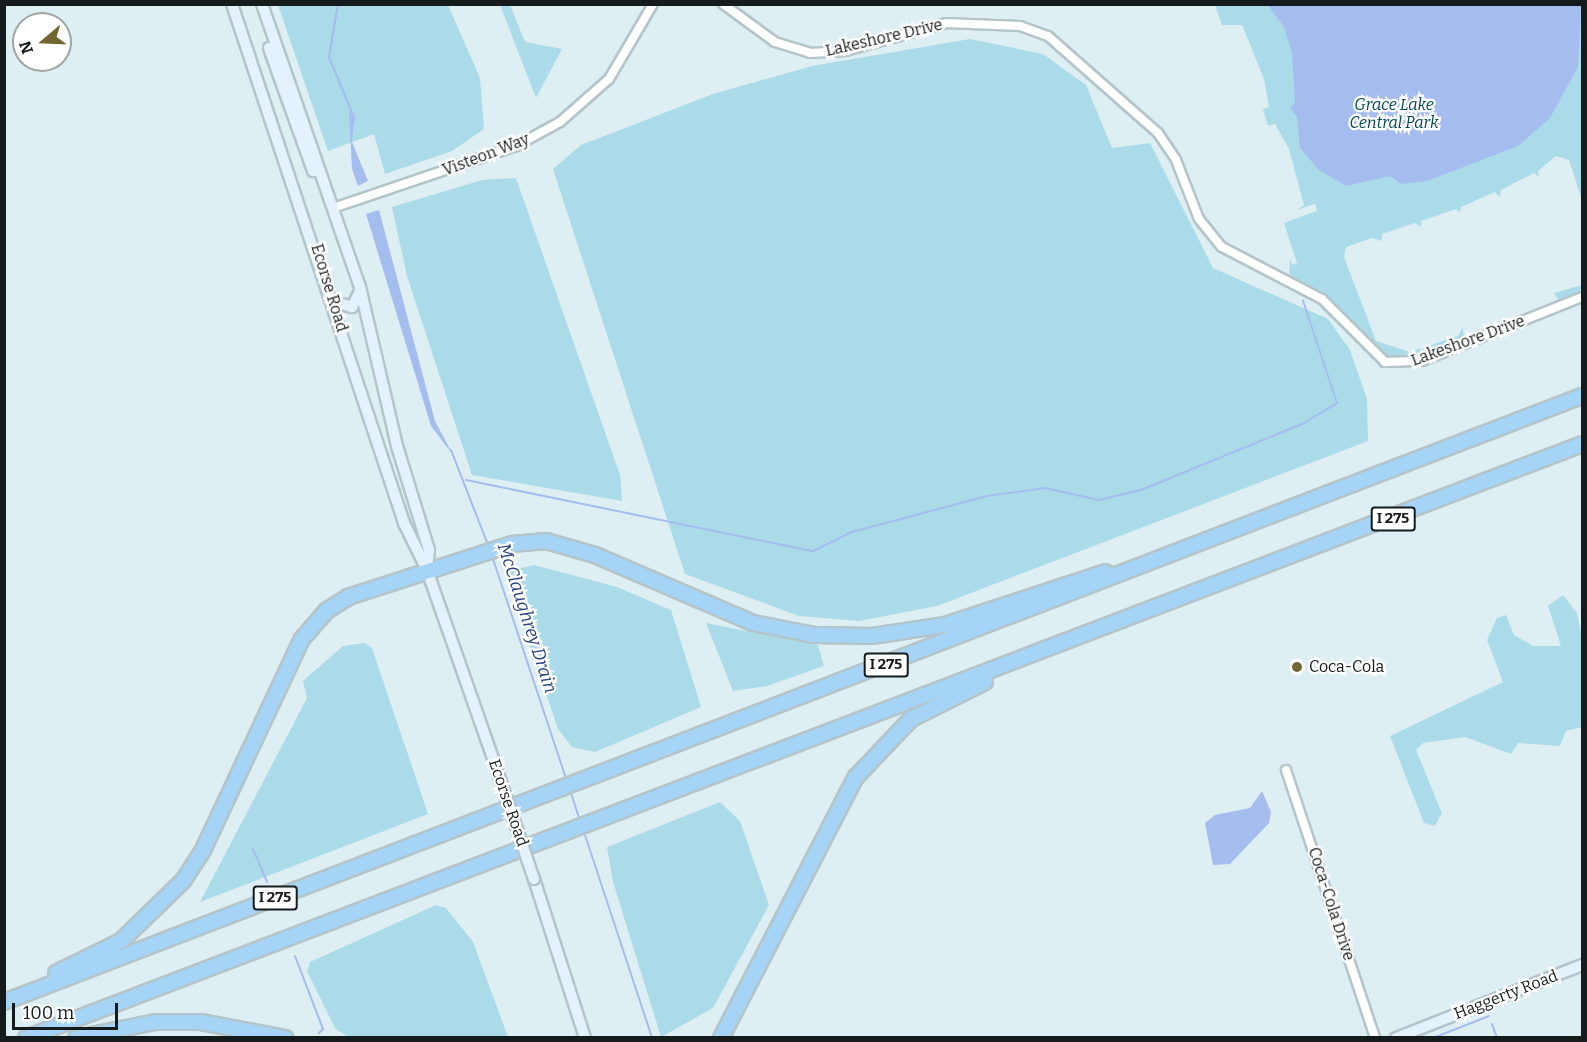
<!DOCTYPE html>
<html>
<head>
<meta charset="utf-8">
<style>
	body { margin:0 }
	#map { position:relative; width:1587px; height:1042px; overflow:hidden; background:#deeff4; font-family:Bitter,serif }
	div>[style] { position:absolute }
	.green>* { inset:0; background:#abdae8 }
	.water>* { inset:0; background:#a5bcef }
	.stream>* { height:2px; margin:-1px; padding:0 1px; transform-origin:1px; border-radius:1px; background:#a5bcef }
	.roads { filter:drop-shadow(2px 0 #b4c5ca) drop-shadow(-2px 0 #b4c5ca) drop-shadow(0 2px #b4c5ca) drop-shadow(0 -2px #b4c5ca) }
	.street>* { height:8px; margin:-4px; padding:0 4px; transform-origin:4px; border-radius:4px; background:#fff }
	.secondary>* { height:10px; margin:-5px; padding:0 5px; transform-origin:5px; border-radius:5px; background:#e4f2fd }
	.highway>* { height:14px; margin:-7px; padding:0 7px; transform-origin:7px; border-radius:7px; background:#a5d4f7 }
	.bridges { filter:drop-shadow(2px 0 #b4c5ca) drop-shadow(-2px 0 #b4c5ca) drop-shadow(0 2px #b4c5ca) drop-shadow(0 -2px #b4c5ca) }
	.secondary-bridge>* { height:10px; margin:-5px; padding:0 5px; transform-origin:5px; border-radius:5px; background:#e4f2fd }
	.dots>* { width:16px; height:16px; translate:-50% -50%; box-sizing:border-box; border:3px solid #fff; border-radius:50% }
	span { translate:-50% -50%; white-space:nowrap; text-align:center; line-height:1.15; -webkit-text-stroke:4.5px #fff; paint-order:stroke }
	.shield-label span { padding:2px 4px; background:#fff; border:2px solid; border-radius:4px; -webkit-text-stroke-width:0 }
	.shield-label { font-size:15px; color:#151b1d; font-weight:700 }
	.street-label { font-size:16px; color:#151b1d }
	.park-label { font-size:16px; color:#034755; font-style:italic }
	.poi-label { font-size:16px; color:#151b1d }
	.left { translate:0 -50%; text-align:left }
	.water-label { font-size:18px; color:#28407d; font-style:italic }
	.frame { position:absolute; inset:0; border:6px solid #151b1d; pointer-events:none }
	.north { position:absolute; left:12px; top:12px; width:60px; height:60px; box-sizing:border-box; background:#fff; border:2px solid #a1a4a5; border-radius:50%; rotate:251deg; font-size:16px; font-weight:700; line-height:24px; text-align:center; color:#151b1d }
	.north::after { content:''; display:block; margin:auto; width:21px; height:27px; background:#726633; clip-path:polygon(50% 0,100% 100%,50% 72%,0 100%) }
	.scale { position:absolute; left:12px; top:1003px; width:106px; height:27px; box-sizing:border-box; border:3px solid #151b1d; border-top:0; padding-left:8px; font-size:18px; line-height:21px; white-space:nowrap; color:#151b1d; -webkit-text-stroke:4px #fff; paint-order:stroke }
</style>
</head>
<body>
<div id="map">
	<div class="green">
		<i style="clip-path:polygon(278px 5px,448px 5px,480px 78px,484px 129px,452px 151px,385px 174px,374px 134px,328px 151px)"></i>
		<i style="clip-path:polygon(500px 5px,510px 5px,525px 42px,562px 49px,536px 98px)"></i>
		<i style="clip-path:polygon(1215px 5px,1582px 5px,1582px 200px,1569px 160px,1556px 156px,1538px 171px,1539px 177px,1534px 173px,1501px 190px,1500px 197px,1495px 192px,1461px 207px,1460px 213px,1456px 209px,1421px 221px,1421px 227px,1415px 223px,1382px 234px,1382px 241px,1372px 238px,1346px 247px,1344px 257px,1376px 341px,1410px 352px,1458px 336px,1463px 327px,1464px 342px,1418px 357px,1386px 357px,1329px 300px,1289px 278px,1290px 258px,1292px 265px,1297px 263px,1284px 223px,1317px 211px,1315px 204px,1297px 210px,1304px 205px,1289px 149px,1275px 124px,1268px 126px,1263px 109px,1269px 107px,1264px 79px,1242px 25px,1222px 25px)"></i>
		<i style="clip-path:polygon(970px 39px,1043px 54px,1086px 85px,1112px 148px,1150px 143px,1213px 268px,1328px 319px,1350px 350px,1367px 399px,1368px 441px,937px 606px,859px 621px,799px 616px,685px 574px,553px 169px,581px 145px,713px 94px,812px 66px)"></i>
		<i style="clip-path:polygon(516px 178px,620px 475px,622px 501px,472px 475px,407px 276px,392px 207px,482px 180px)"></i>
		<i style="clip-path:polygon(1582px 285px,1582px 294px,1560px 302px,1554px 293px)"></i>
		<i style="clip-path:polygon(534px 565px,617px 587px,671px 610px,701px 707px,595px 752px,572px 747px,558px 729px,507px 577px,508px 571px)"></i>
		<i style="clip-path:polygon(1563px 595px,1577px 613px,1582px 637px,1582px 727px,1566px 731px,1560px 746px,1518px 743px,1511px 754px,1465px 737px,1423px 743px,1416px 750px,1442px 813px,1435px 826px,1424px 823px,1390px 736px,1503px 682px,1487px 640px,1497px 618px,1506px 615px,1514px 635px,1533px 646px,1561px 646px,1548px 606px)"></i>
		<i style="clip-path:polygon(706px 623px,818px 645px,824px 666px,767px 686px,733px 691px)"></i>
		<i style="clip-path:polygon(365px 643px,372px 648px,428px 814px,200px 902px,307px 698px,303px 681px,343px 646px)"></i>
		<i style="clip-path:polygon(720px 802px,740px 821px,769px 905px,713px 1008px,661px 1037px,613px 882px,607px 847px)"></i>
		<i style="clip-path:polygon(436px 905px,446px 908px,473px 942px,508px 1037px,348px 1037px,335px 1028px,307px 971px,310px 962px)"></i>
	</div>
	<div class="water">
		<i style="clip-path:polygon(1268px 5px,1581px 5px,1578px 67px,1550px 118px,1518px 146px,1427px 181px,1401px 184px,1390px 176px,1346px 186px,1318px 169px,1300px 148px,1297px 117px,1290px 108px,1295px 103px,1292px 53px,1284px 27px)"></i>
		<i style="clip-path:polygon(349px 110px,353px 118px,352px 142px,368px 181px,358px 186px,352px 169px)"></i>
		<i style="clip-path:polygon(379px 210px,435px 421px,453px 455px,431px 426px,366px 214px)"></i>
		<i style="clip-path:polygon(1262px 791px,1271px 812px,1269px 823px,1230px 864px,1213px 865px,1205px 823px,1215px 815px,1250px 808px)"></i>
	</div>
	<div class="stream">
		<i style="left:338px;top:4px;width:54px;rotate:99.6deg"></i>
		<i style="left:329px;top:57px;width:65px;rotate:67.4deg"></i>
		<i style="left:354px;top:117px;width:18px;rotate:99deg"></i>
		<i style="left:451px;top:450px;width:102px;rotate:68.7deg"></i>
		<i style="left:466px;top:480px;width:354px;rotate:11.6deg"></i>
		<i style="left:813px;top:551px;width:43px;rotate:-26deg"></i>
		<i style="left:852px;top:532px;width:140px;rotate:-14.9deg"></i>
		<i style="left:987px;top:496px;width:59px;rotate:-7.9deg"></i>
		<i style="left:1045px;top:488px;width:55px;rotate:12.5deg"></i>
		<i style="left:1099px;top:500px;width:43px;rotate:-13.4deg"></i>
		<i style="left:1141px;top:490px;width:176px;rotate:-22.3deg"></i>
		<i style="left:1304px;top:423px;width:39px;rotate:-31deg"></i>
		<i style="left:1337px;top:403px;width:108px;rotate:-108.4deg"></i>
		<i style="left:492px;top:556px;width:237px;rotate:71.6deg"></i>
		<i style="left:570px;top:790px;width:33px;rotate:72deg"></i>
		<i style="left:583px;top:829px;width:220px;rotate:71.7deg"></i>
		<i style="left:253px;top:849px;width:36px;rotate:67deg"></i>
		<i style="left:295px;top:956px;width:78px;rotate:69deg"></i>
		<i style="left:323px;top:1029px;width:6px;rotate:135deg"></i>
		<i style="left:1492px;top:1024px;width:15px;rotate:70deg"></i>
		<i style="left:1433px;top:1038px;width:60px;rotate:-21.4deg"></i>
	</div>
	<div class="roads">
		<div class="street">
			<i style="left:723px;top:4px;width:64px;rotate:36.2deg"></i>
			<i style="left:775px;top:42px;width:37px;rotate:17deg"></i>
			<i style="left:810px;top:53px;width:36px;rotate:-3deg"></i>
			<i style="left:846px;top:51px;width:104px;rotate:-15.6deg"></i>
			<i style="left:946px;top:23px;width:74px;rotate:2.3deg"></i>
			<i style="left:1020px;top:26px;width:30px;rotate:20deg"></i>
			<i style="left:1048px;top:36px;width:147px;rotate:41.4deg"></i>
			<i style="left:1158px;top:133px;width:32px;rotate:56deg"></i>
			<i style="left:1176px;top:160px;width:63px;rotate:68.7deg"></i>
			<i style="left:1199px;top:219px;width:36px;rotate:51deg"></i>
			<i style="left:1222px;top:247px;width:113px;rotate:27.5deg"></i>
			<i style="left:1322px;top:299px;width:89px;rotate:45deg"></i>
			<i style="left:1385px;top:362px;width:37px;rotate:-2deg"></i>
			<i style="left:1422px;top:361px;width:172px;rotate:-21.8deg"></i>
			<i style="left:333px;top:208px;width:193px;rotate:-18.7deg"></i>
			<i style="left:516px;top:146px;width:50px;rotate:-28.6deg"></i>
			<i style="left:560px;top:122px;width:65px;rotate:-41.3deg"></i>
			<i style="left:609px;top:79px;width:87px;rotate:-59.6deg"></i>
			<i style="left:1286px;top:770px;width:282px;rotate:71.6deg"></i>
		</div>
		<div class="secondary">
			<i style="left:232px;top:4px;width:547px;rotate:71.66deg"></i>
			<i style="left:404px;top:523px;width:52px;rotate:63.9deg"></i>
			<i style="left:427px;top:570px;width:212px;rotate:70.7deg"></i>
			<i style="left:262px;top:4px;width:299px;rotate:70.9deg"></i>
			<i style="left:360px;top:287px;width:163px;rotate:76.9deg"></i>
			<i style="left:397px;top:446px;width:109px;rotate:72.9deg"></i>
			<i style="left:429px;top:550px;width:20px;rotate:96deg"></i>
			<i style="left:269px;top:48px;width:131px;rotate:70.3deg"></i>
			<i style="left:332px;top:301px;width:21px;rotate:17deg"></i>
			<i style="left:352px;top:307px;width:18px;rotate:-63deg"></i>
			<i style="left:534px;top:879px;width:167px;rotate:72.2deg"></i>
			<i style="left:1396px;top:1038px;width:200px;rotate:-21.4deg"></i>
		</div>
		<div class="highway">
			<i style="left:56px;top:973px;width:72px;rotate:-26.2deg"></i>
			<i style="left:121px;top:941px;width:86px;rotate:-44.1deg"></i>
			<i style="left:183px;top:881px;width:37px;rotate:-57deg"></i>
			<i style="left:203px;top:850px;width:233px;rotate:-64.9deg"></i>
			<i style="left:302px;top:639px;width:37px;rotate:-49deg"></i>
			<i style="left:326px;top:611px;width:26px;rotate:-32deg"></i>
			<i style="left:348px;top:597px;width:172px;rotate:-17.9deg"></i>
			<i style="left:512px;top:544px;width:34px;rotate:-5deg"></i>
			<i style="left:546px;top:541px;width:51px;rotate:15.9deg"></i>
			<i style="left:595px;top:555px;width:172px;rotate:23.3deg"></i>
			<i style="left:753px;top:623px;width:63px;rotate:11deg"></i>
			<i style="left:815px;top:635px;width:57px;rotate:1deg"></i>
			<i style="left:872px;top:636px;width:74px;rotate:-8.6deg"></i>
			<i style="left:945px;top:625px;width:169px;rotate:-18.2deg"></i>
			<i style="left:4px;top:1002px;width:1690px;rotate:-21.01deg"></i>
			<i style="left:26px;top:1038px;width:1666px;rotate:-20.89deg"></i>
			<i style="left:76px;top:1038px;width:81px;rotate:-11.4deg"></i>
			<i style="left:155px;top:1022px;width:46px"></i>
			<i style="left:201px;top:1022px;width:86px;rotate:10.8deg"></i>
			<i style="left:721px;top:1038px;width:294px;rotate:-62.7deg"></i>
			<i style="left:856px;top:777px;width:80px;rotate:-46.5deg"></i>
			<i style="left:911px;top:719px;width:83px;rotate:-26.6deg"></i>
		</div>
	</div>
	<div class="bridges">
		<div class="secondary-bridge">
			<i style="left:497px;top:770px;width:115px;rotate:71.3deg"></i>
		</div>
	</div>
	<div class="dots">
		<i style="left:1297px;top:667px;background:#726633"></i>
	</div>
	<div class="shield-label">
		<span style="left:1393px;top:519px">I 275</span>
		<span style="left:886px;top:665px">I 275</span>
		<span style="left:275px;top:898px">I 275</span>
	</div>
	<div class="street-label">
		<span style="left:884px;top:38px;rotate:-13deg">Lakeshore Drive</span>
		<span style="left:486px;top:155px;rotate:-21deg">Visteon Way</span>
		<span style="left:329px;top:288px;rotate:73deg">Ecorse Road</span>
		<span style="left:1468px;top:341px;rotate:-20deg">Lakeshore Drive</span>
		<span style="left:508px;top:803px;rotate:71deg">Ecorse Road</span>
		<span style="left:1331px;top:904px;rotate:72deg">Coca-Cola Drive</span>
		<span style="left:1506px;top:995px;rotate:-21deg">Haggerty Road</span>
	</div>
	<div class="park-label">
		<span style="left:1394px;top:114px">Grace Lake<br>Central Park</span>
	</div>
	<div class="poi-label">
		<span class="left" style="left:1309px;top:667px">Coca-Cola</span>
	</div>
	<div class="water-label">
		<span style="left:527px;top:618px;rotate:72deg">McClaughrey Drain</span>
	</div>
	<div class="frame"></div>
	<div class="north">N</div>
	<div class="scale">100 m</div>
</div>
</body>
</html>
